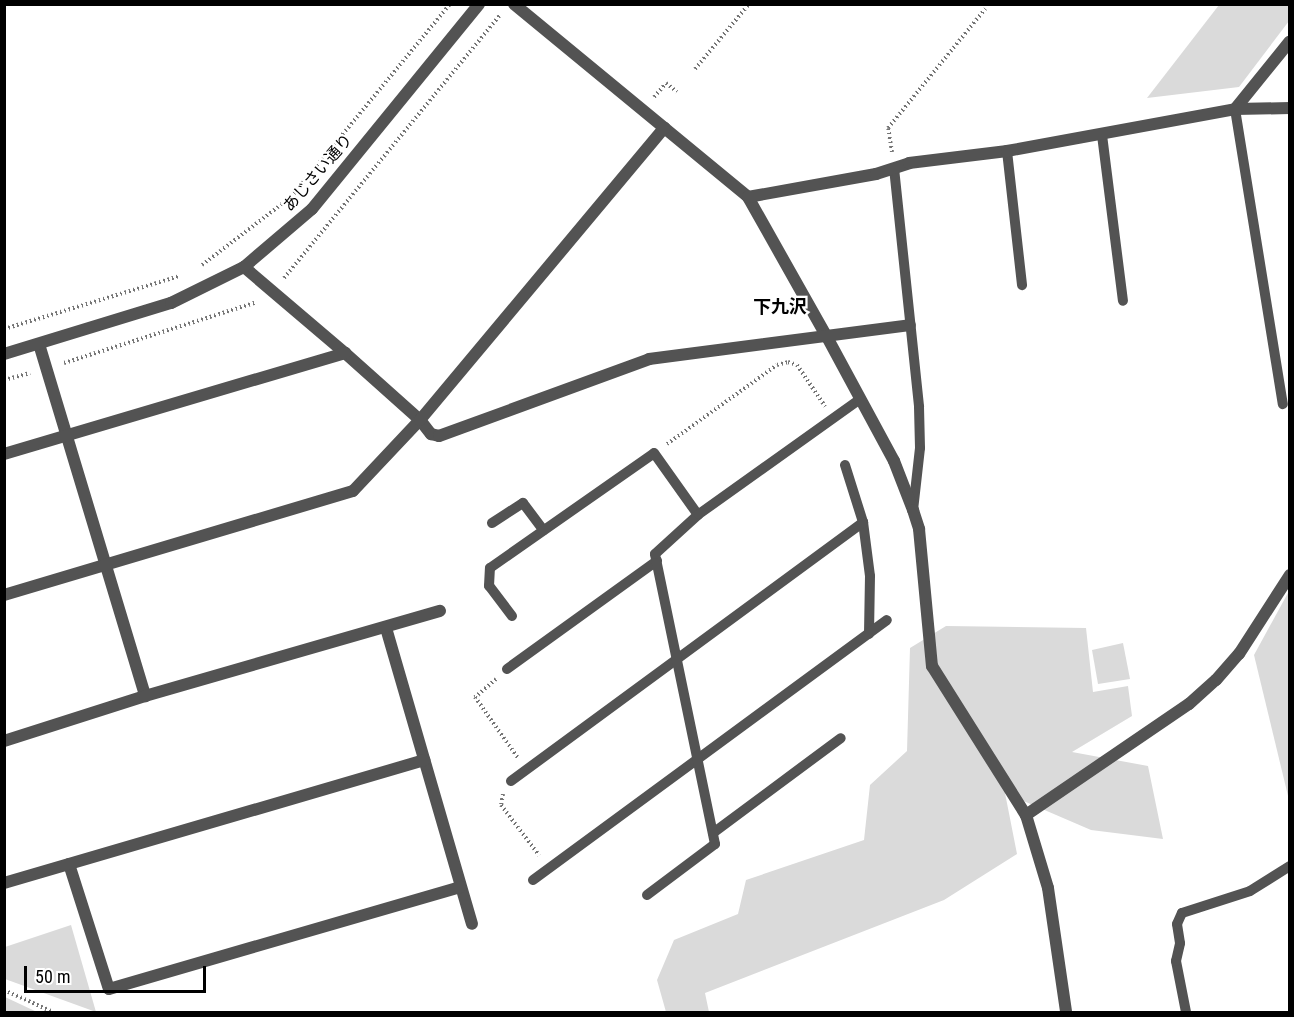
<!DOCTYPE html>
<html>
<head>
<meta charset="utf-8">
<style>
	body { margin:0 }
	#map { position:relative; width:1294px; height:1017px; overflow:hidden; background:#fff; font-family:"Roboto Condensed","Noto Sans JP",sans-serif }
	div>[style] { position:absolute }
	.green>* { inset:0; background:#dadada }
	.path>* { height:4px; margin-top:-2px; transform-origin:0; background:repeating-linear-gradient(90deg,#757575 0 1.5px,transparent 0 4.5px) }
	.service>* { height:10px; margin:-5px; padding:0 5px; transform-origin:5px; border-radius:5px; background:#535353 }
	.minor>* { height:12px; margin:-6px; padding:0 6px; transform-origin:6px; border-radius:6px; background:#535353 }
	.tertiary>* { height:12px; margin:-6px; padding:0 6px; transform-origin:6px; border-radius:6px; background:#535353 }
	span { translate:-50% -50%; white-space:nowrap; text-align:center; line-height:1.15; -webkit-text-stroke:4.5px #fff; paint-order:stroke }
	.street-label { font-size:16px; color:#000 }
	.neighbourhood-label { font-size:18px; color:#000; font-weight:700 }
	.frame { position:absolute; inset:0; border:6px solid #000; pointer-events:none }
	.scale { position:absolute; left:24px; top:966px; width:182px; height:27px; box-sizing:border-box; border:3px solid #000; border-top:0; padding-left:8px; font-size:18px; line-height:21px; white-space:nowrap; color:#000; -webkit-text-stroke:4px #fff; paint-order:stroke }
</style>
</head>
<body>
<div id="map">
	<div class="green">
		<i style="clip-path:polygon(1219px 5px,1289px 5px,1289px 21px,1239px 87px,1147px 98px)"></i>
		<i style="clip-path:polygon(1289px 591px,1289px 800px,1254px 655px)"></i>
		<i style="clip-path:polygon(946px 626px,1086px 628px,1093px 692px,1128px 686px,1132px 716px,1072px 752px,1148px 766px,1163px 839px,1091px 830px,1005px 793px,1017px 854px,944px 900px,705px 993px,709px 1012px,666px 1012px,657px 980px,674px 940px,738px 914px,746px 880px,864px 840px,870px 785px,907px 751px,910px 648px)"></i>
		<i style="clip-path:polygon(1123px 643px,1130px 679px,1098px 684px,1092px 650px)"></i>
		<i style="clip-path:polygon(71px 925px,96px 1012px,5px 979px,5px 947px)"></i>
		<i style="clip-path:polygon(4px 997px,5px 997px,37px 1012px,5px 1012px)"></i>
	</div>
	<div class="path">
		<i style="left:695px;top:69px;width:85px;rotate:-50.3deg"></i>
		<i style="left:654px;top:97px;width:18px;rotate:-49deg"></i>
		<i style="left:666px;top:83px;width:14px;rotate:39deg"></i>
		<i style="left:892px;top:152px;width:24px;rotate:-99deg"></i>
		<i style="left:888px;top:128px;width:154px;rotate:-50.8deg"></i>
		<i style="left:202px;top:265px;width:112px;rotate:-37.4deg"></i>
		<i style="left:291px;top:197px;width:250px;rotate:-50.5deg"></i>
		<i style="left:284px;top:278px;width:340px;rotate:-50.6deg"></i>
		<i style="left:4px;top:329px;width:183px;rotate:-16.8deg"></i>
		<i style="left:64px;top:363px;width:202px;rotate:-17.5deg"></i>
		<i style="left:797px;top:365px;width:50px;rotate:55.7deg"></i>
		<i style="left:4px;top:380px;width:27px;rotate:-15deg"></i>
		<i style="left:667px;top:444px;width:135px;rotate:-35.7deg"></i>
		<i style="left:777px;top:365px;width:11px;rotate:-15deg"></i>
		<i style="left:788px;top:362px;width:9px;rotate:18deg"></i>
		<i style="left:496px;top:679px;width:28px;rotate:139deg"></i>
		<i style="left:475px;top:697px;width:75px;rotate:54.8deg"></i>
		<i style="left:503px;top:794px;width:11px;rotate:100deg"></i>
		<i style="left:501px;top:805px;width:63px;rotate:52.8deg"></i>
		<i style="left:4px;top:990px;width:54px;rotate:24.2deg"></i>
	</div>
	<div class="service">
		<i style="left:1235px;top:109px;width:299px;rotate:80.8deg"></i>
		<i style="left:1102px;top:135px;width:167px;rotate:82.8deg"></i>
		<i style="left:1007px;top:151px;width:135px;rotate:83.6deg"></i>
		<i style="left:894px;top:168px;width:240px;rotate:84deg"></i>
		<i style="left:919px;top:407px;width:41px;rotate:88.6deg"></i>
		<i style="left:920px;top:448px;width:62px;rotate:96.4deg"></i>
		<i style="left:845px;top:465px;width:60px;rotate:72.5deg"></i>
		<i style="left:863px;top:522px;width:54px;rotate:82.6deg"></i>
		<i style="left:870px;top:576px;width:58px;rotate:91deg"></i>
		<i style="left:492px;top:523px;width:37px;rotate:-33deg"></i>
		<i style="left:523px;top:503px;width:34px;rotate:53deg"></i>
		<i style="left:512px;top:616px;width:38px;rotate:-127deg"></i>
		<i style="left:489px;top:586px;width:18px;rotate:-87deg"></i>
		<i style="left:490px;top:568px;width:200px;rotate:-35deg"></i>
		<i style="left:654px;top:453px;width:76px;rotate:54.6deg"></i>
		<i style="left:507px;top:669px;width:185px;rotate:-35.8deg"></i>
		<i style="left:511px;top:781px;width:437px;rotate:-36.3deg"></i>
		<i style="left:713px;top:833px;width:159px;rotate:-36.6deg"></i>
		<i style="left:533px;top:880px;width:439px;rotate:-36.3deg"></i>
		<i style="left:647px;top:895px;width:85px;rotate:-36.9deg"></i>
		<i style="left:715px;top:844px;width:296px;rotate:-101.7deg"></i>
		<i style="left:655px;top:554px;width:59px;rotate:-42.3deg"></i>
		<i style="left:699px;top:514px;width:198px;rotate:-35.5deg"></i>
		<i style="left:1186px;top:1012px;width:52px;rotate:-101.1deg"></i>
		<i style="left:1176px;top:961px;width:18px;rotate:-77deg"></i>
		<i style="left:1180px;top:943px;width:19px;rotate:-99deg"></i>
		<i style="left:1177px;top:924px;width:12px;rotate:-66deg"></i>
		<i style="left:1182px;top:913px;width:71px;rotate:-17.9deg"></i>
		<i style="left:1250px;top:891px;width:47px;rotate:-32deg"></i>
	</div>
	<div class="minor">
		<i style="left:514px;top:4px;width:303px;rotate:39.5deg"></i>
		<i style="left:748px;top:197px;width:161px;rotate:60.6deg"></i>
		<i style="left:827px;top:337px;width:141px;rotate:61.6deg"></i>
		<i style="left:894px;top:461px;width:53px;rotate:68.8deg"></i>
		<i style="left:913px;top:510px;width:20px;rotate:72deg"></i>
		<i style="left:919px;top:529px;width:138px;rotate:84.6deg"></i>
		<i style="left:932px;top:666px;width:176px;rotate:57.8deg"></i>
		<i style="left:1026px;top:815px;width:76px;rotate:73.2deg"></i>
		<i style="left:1048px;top:888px;width:125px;rotate:81.7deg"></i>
		<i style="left:1235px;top:109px;width:87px;rotate:-51deg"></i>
		<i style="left:748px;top:197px;width:130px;rotate:-10.2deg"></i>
		<i style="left:876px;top:174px;width:35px;rotate:-18deg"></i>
		<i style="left:909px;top:163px;width:99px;rotate:-7deg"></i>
		<i style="left:1007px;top:151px;width:232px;rotate:-10.4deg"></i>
		<i style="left:1235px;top:109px;width:55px;rotate:-1deg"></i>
		<i style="left:244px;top:267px;width:133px;rotate:40.4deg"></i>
		<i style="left:345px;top:353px;width:101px;rotate:41.8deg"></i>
		<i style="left:420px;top:420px;width:18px;rotate:52deg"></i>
		<i style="left:431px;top:434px;width:8px;rotate:14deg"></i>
		<i style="left:439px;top:436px;width:224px;rotate:-20.1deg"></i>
		<i style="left:649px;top:359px;width:263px;rotate:-7.4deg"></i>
		<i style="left:39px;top:344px;width:368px;rotate:73.2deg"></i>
		<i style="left:4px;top:454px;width:356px;rotate:-16.5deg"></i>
		<i style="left:4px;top:595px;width:364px;rotate:-16.6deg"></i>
		<i style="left:353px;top:491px;width:98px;rotate:-46.7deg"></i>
		<i style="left:420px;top:420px;width:381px;rotate:-50.1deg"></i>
		<i style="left:386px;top:628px;width:308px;rotate:73.8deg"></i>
		<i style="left:4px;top:741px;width:148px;rotate:-17.7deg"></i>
		<i style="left:145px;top:696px;width:307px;rotate:-16.1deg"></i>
		<i style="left:1026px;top:815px;width:197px;rotate:-34.3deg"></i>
		<i style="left:1189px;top:704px;width:36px;rotate:-42deg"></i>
		<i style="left:1216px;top:680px;width:35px;rotate:-49deg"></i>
		<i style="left:1239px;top:654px;width:94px;rotate:-57.2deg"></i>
		<i style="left:69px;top:864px;width:131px;rotate:72.3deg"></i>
		<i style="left:109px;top:989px;width:366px;rotate:-16.2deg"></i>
		<i style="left:4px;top:883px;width:438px;rotate:-16.3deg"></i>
	</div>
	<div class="tertiary">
		<i style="left:4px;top:354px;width:175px;rotate:-17deg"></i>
		<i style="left:171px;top:303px;width:81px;rotate:-26.3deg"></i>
		<i style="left:244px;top:267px;width:89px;rotate:-40.5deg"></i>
		<i style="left:312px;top:209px;width:264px;rotate:-50.8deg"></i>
	</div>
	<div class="street-label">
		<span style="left:318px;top:173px;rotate:-49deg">あじさい通り</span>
	</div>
	<div class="neighbourhood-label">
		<span style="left:780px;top:307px">下九沢</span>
	</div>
	<div class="frame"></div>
	<div class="scale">50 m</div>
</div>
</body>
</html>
